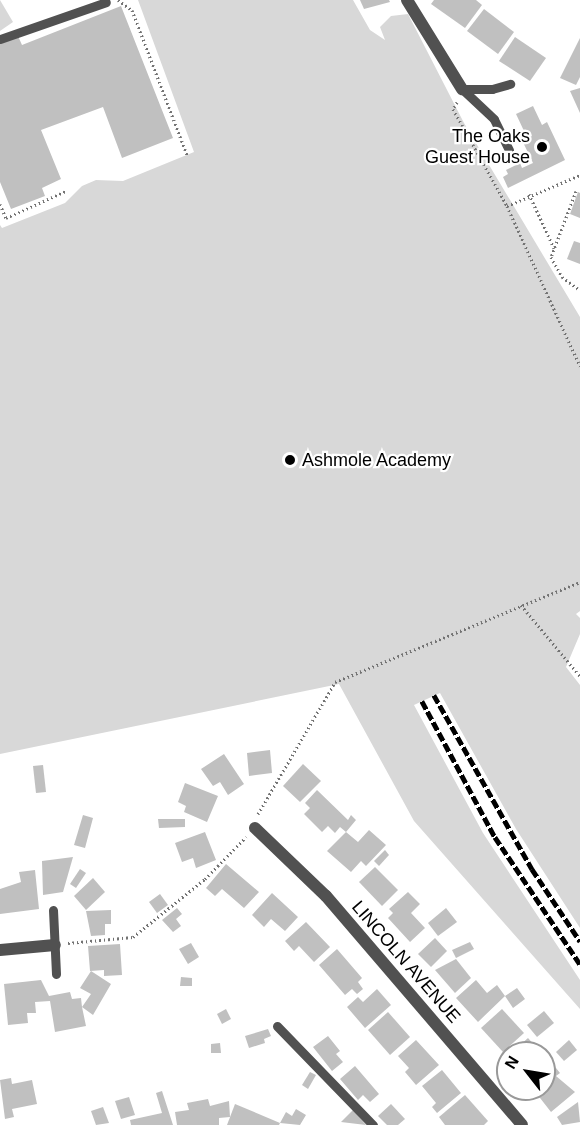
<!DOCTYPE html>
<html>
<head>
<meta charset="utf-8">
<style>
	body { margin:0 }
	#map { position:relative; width:580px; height:1125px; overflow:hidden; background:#fff; font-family:Arial,sans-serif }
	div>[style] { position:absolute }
	.green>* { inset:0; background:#d8d8d8 }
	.building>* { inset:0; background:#c0c0c0 }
	.path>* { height:3px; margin-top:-1.5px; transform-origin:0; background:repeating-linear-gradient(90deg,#737373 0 1.5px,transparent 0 4.5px) }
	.service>* { height:9px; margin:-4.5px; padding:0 4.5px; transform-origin:4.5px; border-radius:4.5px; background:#515151 }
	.minor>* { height:12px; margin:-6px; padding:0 6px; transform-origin:6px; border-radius:6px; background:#515151 }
	.rail>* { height:4.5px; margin-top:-2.25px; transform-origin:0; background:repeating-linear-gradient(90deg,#000 0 9px,transparent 0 12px) }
	.dots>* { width:16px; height:16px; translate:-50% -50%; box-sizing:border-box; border:3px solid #fff; border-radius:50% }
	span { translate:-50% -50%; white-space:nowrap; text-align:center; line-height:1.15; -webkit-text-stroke:4.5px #fff; paint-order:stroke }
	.poi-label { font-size:18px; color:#000 }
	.right { translate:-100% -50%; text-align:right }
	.left { translate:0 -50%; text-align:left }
	.street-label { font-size:18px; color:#000 }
	.north { position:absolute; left:496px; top:1041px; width:60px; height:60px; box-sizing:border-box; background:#fff; border:2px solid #999; border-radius:50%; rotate:301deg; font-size:16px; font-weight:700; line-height:24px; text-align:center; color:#000 }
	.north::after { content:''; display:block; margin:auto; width:21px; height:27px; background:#000; clip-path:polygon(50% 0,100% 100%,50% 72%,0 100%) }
</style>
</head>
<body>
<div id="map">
	<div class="green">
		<i style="clip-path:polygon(0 0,13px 22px,0 31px)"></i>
		<i style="clip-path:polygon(138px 0,353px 0,370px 30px,385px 40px,380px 27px,391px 16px,408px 14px,464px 123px,580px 317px,580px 611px,576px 614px,580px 618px,580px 634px,566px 667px,580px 685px,580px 928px,516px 829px,440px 693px,414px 705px,483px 833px,580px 980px,580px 1009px,414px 821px,339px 684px,0 754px,0 225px,2px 228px,65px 203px,82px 186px,96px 180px,123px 181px,194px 152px)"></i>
	</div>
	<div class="building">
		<i style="clip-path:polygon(360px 0,389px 0,390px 2px,364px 9px)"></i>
		<i style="clip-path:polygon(434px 0,476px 0,482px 5px,465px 28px,431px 4px)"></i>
		<i style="clip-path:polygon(121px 6px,173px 138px,122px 158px,103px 107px,41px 130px,61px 179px,42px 188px,45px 196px,11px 209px,0 182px,0 44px,18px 36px,22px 45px)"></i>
		<i style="clip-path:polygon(484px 9px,514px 32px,498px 54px,467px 31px)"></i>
		<i style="clip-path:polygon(515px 37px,546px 58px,530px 81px,499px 61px)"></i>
		<i style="clip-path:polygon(580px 38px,580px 77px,576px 85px,560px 78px)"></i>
		<i style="clip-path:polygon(580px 88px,580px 113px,570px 91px)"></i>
		<i style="clip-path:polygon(533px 106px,542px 125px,547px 122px,565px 160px,508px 188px,503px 177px,508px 174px,506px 170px,520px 163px,522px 168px,533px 163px,519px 134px,524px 131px,516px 114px)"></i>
		<i style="clip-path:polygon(578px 192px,580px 193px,580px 218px,570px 214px)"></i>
		<i style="clip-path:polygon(574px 241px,580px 243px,580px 264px,567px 259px)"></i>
		<i style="clip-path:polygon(270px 750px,272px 773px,249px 776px,247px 753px)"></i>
		<i style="clip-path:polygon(224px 754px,244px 784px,228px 795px,220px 782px,213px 786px,201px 769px)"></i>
		<i style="clip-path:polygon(303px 764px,321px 781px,300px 802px,283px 786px)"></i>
		<i style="clip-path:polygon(43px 765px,46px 792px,36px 793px,33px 766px)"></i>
		<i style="clip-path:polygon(185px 783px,218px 796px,207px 822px,184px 812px,186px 806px,178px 802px)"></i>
		<i style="clip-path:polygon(317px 790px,348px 820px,351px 815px,356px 820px,346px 832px,340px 827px,335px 833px,328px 826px,322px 832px,304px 814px,310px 808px,305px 803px)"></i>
		<i style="clip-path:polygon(83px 815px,93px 818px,85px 848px,74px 845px)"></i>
		<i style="clip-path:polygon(158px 819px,185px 819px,185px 827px,159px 828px)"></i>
		<i style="clip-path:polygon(369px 830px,386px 845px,366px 866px,361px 861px,351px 872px,327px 851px,346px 832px,358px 842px)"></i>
		<i style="clip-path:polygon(205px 832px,216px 860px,196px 868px,193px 858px,182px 862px,175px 843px)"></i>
		<i style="clip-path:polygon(385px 850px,389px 855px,379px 866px,374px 861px)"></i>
		<i style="clip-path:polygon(73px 857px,63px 892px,43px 895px,42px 861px)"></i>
		<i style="clip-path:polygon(226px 864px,259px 892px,244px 908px,222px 889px,215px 896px,206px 888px)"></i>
		<i style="clip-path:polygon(375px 867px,398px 890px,382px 906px,359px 882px)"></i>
		<i style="clip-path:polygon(80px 869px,86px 873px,76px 888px,70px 884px)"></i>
		<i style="clip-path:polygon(35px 870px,39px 909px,0 914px,0 889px,21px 882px,19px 872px)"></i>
		<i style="clip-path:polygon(93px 878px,105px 892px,86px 910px,74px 896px)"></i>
		<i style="clip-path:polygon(408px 892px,420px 904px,411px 913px,425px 928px,410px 942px,388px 918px,393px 913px,389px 909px)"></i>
		<i style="clip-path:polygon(272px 893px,298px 917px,285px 931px,271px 919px,264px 927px,252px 915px)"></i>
		<i style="clip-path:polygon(160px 894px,168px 905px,157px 913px,149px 902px)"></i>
		<i style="clip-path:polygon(177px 908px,182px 914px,176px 919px,181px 926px,173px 932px,162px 920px)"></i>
		<i style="clip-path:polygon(446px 908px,457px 922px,438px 936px,428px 923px)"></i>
		<i style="clip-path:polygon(111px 910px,111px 924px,105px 924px,105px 935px,91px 936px,86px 911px)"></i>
		<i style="clip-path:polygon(306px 922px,330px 947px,314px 962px,299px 946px,294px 951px,285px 941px)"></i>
		<i style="clip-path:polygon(435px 938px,447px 951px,431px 967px,418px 954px)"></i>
		<i style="clip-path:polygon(470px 942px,474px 949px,456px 958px,452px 950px)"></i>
		<i style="clip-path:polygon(191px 943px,199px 957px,188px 964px,179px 949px)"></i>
		<i style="clip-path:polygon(120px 944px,122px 975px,104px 976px,104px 970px,90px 971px,88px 946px)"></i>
		<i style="clip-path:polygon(337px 949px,362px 978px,358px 982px,363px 989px,357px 994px,352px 989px,345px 995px,319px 965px)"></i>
		<i style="clip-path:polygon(456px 959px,471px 978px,455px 993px,435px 970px)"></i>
		<i style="clip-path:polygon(91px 971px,111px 984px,93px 1015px,82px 1007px,86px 1026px,55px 1032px,50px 1001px,35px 1002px,36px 1013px,27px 1013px,28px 1023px,8px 1025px,4px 984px,41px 980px,49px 996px,70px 992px,72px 999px,81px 998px,82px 1007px,91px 994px,80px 988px)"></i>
		<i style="clip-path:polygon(181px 977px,192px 978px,192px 986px,180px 986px)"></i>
		<i style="clip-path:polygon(476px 980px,487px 993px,497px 985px,505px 996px,517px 988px,525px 999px,513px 1008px,505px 996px,478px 1022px,456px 998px)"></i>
		<i style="clip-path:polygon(377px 989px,391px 1005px,365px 1028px,347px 1007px,358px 997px,363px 1002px)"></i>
		<i style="clip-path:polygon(226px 1009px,231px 1019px,222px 1024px,217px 1014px)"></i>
		<i style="clip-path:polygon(502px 1009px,524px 1033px,503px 1052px,481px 1028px)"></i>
		<i style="clip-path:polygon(544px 1011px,554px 1023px,537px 1037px,527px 1025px)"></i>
		<i style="clip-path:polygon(388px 1012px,410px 1037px,390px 1055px,368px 1030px)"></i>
		<i style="clip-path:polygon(268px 1029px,271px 1036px,264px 1039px,265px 1043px,249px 1048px,245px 1036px)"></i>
		<i style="clip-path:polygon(328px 1036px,340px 1051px,336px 1054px,343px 1062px,332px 1071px,313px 1047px)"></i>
		<i style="clip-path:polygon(528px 1038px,535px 1046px,530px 1050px,533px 1053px,511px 1053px)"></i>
		<i style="clip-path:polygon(416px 1040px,439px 1065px,416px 1085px,405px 1072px,409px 1068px,398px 1056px)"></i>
		<i style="clip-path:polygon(569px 1040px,577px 1050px,564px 1061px,556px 1052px)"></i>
		<i style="clip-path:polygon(220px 1043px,221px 1053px,211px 1053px,211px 1044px)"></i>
		<i style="clip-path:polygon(355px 1066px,379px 1094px,370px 1102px,363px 1095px,358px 1100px,340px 1079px)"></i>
		<i style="clip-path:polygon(556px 1068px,560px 1073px,556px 1076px,575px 1092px,551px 1112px,533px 1089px,544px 1089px,544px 1078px)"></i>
		<i style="clip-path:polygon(442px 1070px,461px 1093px,437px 1113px,432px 1107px,436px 1103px,422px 1086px)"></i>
		<i style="clip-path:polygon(310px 1072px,316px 1075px,308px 1089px,302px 1085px)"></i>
		<i style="clip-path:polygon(11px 1078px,12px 1084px,32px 1080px,37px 1104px,12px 1109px,14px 1117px,5px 1119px,0 1080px)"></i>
		<i style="clip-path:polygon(162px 1091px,173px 1125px,131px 1125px,130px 1120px,162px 1113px,156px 1093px)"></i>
		<i style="clip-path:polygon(465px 1095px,488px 1121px,484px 1125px,445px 1125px,439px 1117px)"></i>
		<i style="clip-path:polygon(129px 1097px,135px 1115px,121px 1119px,115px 1101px)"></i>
		<i style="clip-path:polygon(208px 1099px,210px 1106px,229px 1101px,230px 1117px,219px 1118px,219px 1125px,177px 1125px,175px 1112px,189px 1110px,187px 1103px)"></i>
		<i style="clip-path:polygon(578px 1102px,580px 1122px,562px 1125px,557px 1117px)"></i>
		<i style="clip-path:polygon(235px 1104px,280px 1123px,279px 1125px,227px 1125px)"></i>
		<i style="clip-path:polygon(391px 1104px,405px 1119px,398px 1125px,387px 1125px,378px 1116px)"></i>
		<i style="clip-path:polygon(103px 1107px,109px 1123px,96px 1125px,91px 1111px)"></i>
		<i style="clip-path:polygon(296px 1109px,306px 1115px,300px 1125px,280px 1123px,286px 1112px,292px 1116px)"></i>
		<i style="clip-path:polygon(353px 1110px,366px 1125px,341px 1122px)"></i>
	</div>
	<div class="path">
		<i style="left:118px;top:0;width:17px;rotate:36deg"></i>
		<i style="left:132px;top:10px;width:155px;rotate:69.2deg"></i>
		<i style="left:457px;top:102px;width:8px;rotate:120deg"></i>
		<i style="left:453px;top:109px;width:111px;rotate:60.9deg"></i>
		<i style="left:507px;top:206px;width:79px;rotate:-23deg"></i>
		<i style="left:576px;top:191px;width:71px;rotate:110.7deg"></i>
		<i style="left:551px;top:257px;width:23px;rotate:61deg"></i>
		<i style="left:562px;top:277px;width:22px;rotate:36deg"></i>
		<i style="left:529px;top:194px;width:60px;rotate:65.2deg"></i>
		<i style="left:0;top:204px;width:15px;rotate:67deg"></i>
		<i style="left:6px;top:218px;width:66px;rotate:-24.2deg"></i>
		<i style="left:507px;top:206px;width:176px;rotate:65.5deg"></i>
		<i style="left:521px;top:605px;width:92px;rotate:50.3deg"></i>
		<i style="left:258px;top:814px;width:153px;rotate:-59.7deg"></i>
		<i style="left:335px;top:682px;width:265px;rotate:-22.2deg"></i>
		<i style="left:68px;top:943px;width:65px;rotate:-5.3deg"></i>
		<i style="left:133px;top:937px;width:92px;rotate:-38.9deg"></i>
		<i style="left:205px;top:879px;width:59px;rotate:-45.7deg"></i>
	</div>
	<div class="service">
		<i style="left:0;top:39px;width:112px;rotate:-19.2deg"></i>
		<i style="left:509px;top:150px;width:34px;rotate:-116deg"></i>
		<i style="left:494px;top:119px;width:44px;rotate:-136.8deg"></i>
		<i style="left:462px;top:89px;width:30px"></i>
		<i style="left:492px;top:89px;width:19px;rotate:-16deg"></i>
		<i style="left:53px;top:910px;width:64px;rotate:87.3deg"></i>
		<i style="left:277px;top:1026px;width:138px;rotate:45.9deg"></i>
	</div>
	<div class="minor">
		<i style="left:407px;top:0;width:105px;rotate:58.3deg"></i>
		<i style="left:255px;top:828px;width:98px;rotate:43.8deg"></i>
		<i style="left:326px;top:896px;width:301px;rotate:49.4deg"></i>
		<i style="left:0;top:950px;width:55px;rotate:-5.2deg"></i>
	</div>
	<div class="rail">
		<i style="left:434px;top:695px;width:200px;rotate:60.6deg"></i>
		<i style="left:532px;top:869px;width:87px;rotate:56.3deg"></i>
		<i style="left:422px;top:701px;width:154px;rotate:61.8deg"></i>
		<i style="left:495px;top:837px;width:153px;rotate:56.2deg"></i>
	</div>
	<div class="dots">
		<i style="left:542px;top:147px;background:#000"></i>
		<i style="left:290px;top:460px;background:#000"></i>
	</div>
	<div class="poi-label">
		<span class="right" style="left:530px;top:147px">The Oaks<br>Guest House</span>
		<span class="left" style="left:302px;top:460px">Ashmole Academy</span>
	</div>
	<div class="street-label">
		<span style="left:406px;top:962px;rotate:49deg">LINCOLN AVENUE</span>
	</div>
	<div class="north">N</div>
</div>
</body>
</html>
